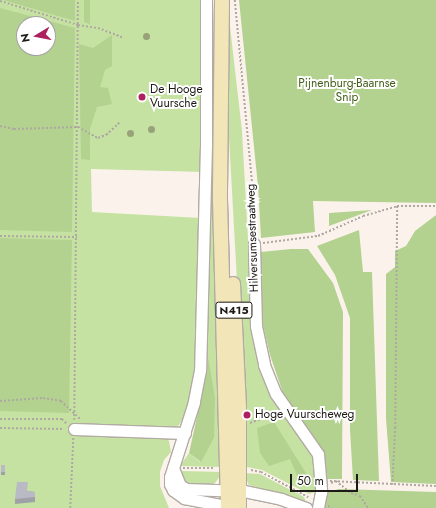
<!DOCTYPE html>
<html>
<head>
<meta charset="utf-8">
<style>
	body { margin:0 }
	#map { position:relative; width:436px; height:508px; overflow:hidden; background:#fbf3eb; font-family:Jost,sans-serif }
	div>[style] { position:absolute }
	.green>* { inset:0; background:#c5e2a2 }
	.forest>* { inset:0; background:#b3d18f }
	.path>* { height:1.5px; margin-top:-0.75px; transform-origin:0; background:repeating-linear-gradient(90deg,#aea8a1 0 2px,transparent 0 4px) }
	.roads { filter:drop-shadow(1px 0 #b2aba3) drop-shadow(-1px 0 #b2aba3) drop-shadow(0 1px #b2aba3) drop-shadow(0 -1px #b2aba3) }
	.minor>* { height:11px; margin:-5.5px; padding:0 5.5px; transform-origin:5.5px; border-radius:5.5px; background:#fff }
	.major>* { height:14px; margin:-7px; padding:0 7px; transform-origin:7px; border-radius:7px; background:#f2e5b7 }
	.trees>* { width:7px; height:7px; margin:-3.5px; border-radius:50%; background:#97a279 }
	.wall>* { inset:0; background:#a0a0a9 }
	.building>* { inset:0; background:#babac4 }
	.dots>* { width:11px; height:11px; translate:-50% -50%; box-sizing:border-box; border:2px solid #fff; border-radius:50% }
	span { translate:-50% -50%; white-space:nowrap; text-align:center; line-height:1.15; -webkit-text-stroke:4px #fff; paint-order:stroke }
	.shield-label span { padding:1px 3px; background:#fff; border:1px solid; border-radius:3px; -webkit-text-stroke-width:0 }
	.shield-label { font-size:11px; color:#1c1916; font-weight:700 }
	.park-label { font-size:12px; color:#455f1b }
	.poi-label { font-size:12px; color:#1c1916 }
	.left { translate:0 -50%; text-align:left }
	.street-label { font-size:12px; color:#1c1916 }
	.north { position:absolute; left:16px; top:16px; width:40px; height:40px; box-sizing:border-box; background:#fff; border:1px solid #a4a3a2; border-radius:50%; rotate:260deg; font-size:11px; font-weight:700; line-height:16px; text-align:center; color:#1c1916 }
	.north::after { content:''; display:block; margin:auto; width:14px; height:18px; background:#ad215e; clip-path:polygon(50% 0,100% 100%,50% 72%,0 100%) }
	.scale { position:absolute; left:290px; top:474px; width:68px; height:18px; box-sizing:border-box; border:2px solid #1c1916; border-top:0; padding-left:5px; font-size:12px; line-height:14px; white-space:nowrap; color:#1c1916; -webkit-text-stroke:3px #fff; paint-order:stroke }
</style>
</head>
<body>
<div id="map">
	<div class="green">
		<i style="clip-path:polygon(evenodd,0 0,204px 0,203px 172px,91px 169px,92px 212px,201px 218px,198px 334px,193px 387px,188px 409px,179px 425px,165px 436px,169px 441px,171px 452px,164px 460px,160px 472px,160px 486px,169px 508px,0 508px,0 0,24px 24px,48px 24px,48px 48px,24px 48px,24px 24px)"></i>
		<i style="clip-path:polygon(227px 0,242px 131px,254px 347px,272px 393px,312px 457px,316px 475px,315px 492px,309px 494px,262px 470px,242px 466px,238px 299px,226px 84px)"></i>
		<i style="clip-path:polygon(216px 82px,222px 467px,180px 466px,189px 453px,200px 462px,214px 438px,208px 357px,205px 352px,212px 89px)"></i>
		<i style="clip-path:polygon(181px 471px,223px 472px,215px 483px,206px 488px,190px 485px,184px 480px)"></i>
		<i style="clip-path:polygon(243px 473px,260px 474px,304px 497px,306px 502px,249px 485px)"></i>
	</div>
	<div class="forest">
		<i style="clip-path:polygon(2px 0,75px 0,75px 21px,3px 0)"></i>
		<i style="clip-path:polygon(84px 0,90px 0,90px 24px,84px 22px)"></i>
		<i style="clip-path:polygon(239px 0,436px 0,436px 203px,313px 201px,315px 232px,261px 238px,258px 186px)"></i>
		<i style="clip-path:polygon(evenodd,0 8px,75px 28px,72px 232px,0 230px,0 8px,24px 24px,48px 24px,48px 48px,24px 48px,24px 24px)"></i>
		<i style="clip-path:polygon(112px 35px,112px 66px,105px 70px,100px 87px,108px 88px,112px 104px,97px 107px,90px 129px,90px 160px,81px 159px,79px 44px,93px 48px)"></i>
		<i style="clip-path:polygon(372px 210px,329px 226px,329px 213px)"></i>
		<i style="clip-path:polygon(436px 215px,436px 484px,391px 482px,386px 419px,386px 274px,395px 267px,395px 251px,406px 246px,415px 231px)"></i>
		<i style="clip-path:polygon(359px 230px,363px 272px,372px 272px,379px 481px,353px 480px,350px 430px,350px 318px,335px 275px,317px 246px)"></i>
		<i style="clip-path:polygon(0 238px,72px 240px,69px 413px,0 411px)"></i>
		<i style="clip-path:polygon(291px 249px,308px 249px,333px 283px,343px 312px,342px 479px,327px 479px,321px 450px,283px 393px,270px 355px,263px 325px,261px 252px)"></i>
		<i style="clip-path:polygon(208px 357px,215px 398px,214px 438px,201px 462px,189px 453px,207px 372px)"></i>
		<i style="clip-path:polygon(274px 422px,306px 473px,299px 480px,290px 459px,269px 466px,260px 453px,257px 428px)"></i>
		<i style="clip-path:polygon(339px 489px,436px 492px,436px 508px,320px 508px,325px 493px)"></i>
	</div>
	<div class="path">
		<i style="left:235px;top:0;width:193px;rotate:84.6deg"></i>
		<i style="left:253px;top:192px;width:41px;rotate:90deg"></i>
		<i style="left:0;top:1px;width:82px;rotate:17.1deg"></i>
		<i style="left:78px;top:25px;width:20px;rotate:9deg"></i>
		<i style="left:98px;top:28px;width:26px;rotate:21deg"></i>
		<i style="left:0;top:126px;width:14px;rotate:12deg"></i>
		<i style="left:14px;top:129px;width:64px;rotate:-1.8deg"></i>
		<i style="left:78px;top:127px;width:23px;rotate:29deg"></i>
		<i style="left:98px;top:138px;width:9px;rotate:-21deg"></i>
		<i style="left:106px;top:135px;width:19px;rotate:-43deg"></i>
		<i style="left:0;top:236px;width:77px;rotate:0.7deg"></i>
		<i style="left:263px;top:243px;width:55px;rotate:-7.3deg"></i>
		<i style="left:318px;top:236px;width:49px;rotate:-24deg"></i>
		<i style="left:363px;top:216px;width:35px;rotate:-16deg"></i>
		<i style="left:0;top:401px;width:43px;rotate:-4deg"></i>
		<i style="left:43px;top:398px;width:18px;rotate:9deg"></i>
		<i style="left:61px;top:401px;width:26px;rotate:43deg"></i>
		<i style="left:0;top:419px;width:62px"></i>
		<i style="left:62px;top:419px;width:6px;rotate:45deg"></i>
		<i style="left:74px;top:420px;width:420px;rotate:-89.5deg"></i>
		<i style="left:250px;top:423px;width:30px;rotate:-21deg"></i>
		<i style="left:0;top:428px;width:64px;rotate:0.9deg"></i>
		<i style="left:183px;top:468px;width:32px"></i>
		<i style="left:251px;top:470px;width:10px;rotate:11deg"></i>
		<i style="left:261px;top:472px;width:55px;rotate:28deg"></i>
		<i style="left:330px;top:481px;width:106px;rotate:2.7deg"></i>
		<i style="left:331px;top:483px;width:5px;rotate:-22deg"></i>
		<i style="left:336px;top:481px;width:19px;rotate:39deg"></i>
		<i style="left:351px;top:493px;width:9px;rotate:18deg"></i>
		<i style="left:360px;top:496px;width:14px;rotate:56deg"></i>
		<i style="left:392px;top:485px;width:57px;rotate:-87deg"></i>
		<i style="left:395px;top:428px;width:222px;rotate:-89.5deg"></i>
		<i style="left:397px;top:206px;width:39px"></i>
		<i style="left:328px;top:506px;width:5px;rotate:22deg"></i>
		<i style="left:70px;top:508px;width:70px;rotate:-87.5deg"></i>
	</div>
	<div class="roads">
		<div class="minor">
			<i style="left:206px;top:0;width:145px;rotate:90deg"></i>
			<i style="left:206px;top:145px;width:225px;rotate:91.5deg"></i>
			<i style="left:200px;top:370px;width:33px;rotate:101deg"></i>
			<i style="left:194px;top:402px;width:79px;rotate:107.7deg"></i>
			<i style="left:170px;top:477px;width:7px;rotate:90deg"></i>
			<i style="left:170px;top:484px;width:7px;rotate:63deg"></i>
			<i style="left:173px;top:490px;width:14px;rotate:36deg"></i>
			<i style="left:184px;top:498px;width:53px;rotate:10.9deg"></i>
			<i style="left:254px;top:244px;width:82px;rotate:88.6deg"></i>
			<i style="left:256px;top:326px;width:40px;rotate:78deg"></i>
			<i style="left:264px;top:365px;width:31px;rotate:68deg"></i>
			<i style="left:276px;top:394px;width:73px;rotate:55deg"></i>
			<i style="left:318px;top:454px;width:38px;rotate:85deg"></i>
			<i style="left:321px;top:492px;width:16px;rotate:101deg"></i>
			<i style="left:74px;top:429px;width:111px;rotate:2.1deg"></i>
			<i style="left:173px;top:468px;width:18px;rotate:68deg"></i>
			<i style="left:180px;top:485px;width:7px;rotate:34deg"></i>
			<i style="left:186px;top:489px;width:58px;rotate:2deg"></i>
			<i style="left:244px;top:491px;width:38px;rotate:12deg"></i>
			<i style="left:281px;top:499px;width:27px;rotate:20deg"></i>
		</div>
		<div class="major">
			<i style="left:222px;top:0;width:200px;rotate:90.6deg"></i>
			<i style="left:220px;top:200px;width:308px;rotate:88.5deg"></i>
			<i style="left:233px;top:284px;width:122px;rotate:87.2deg"></i>
			<i style="left:239px;top:406px;width:102px;rotate:90deg"></i>
		</div>
	</div>
	<div class="trees">
		<i style="left:146px;top:36px"></i>
		<i style="left:151px;top:129px"></i>
		<i style="left:130px;top:133px"></i>
	</div>
	<div class="wall">
		<i style="clip-path:polygon(1px 465px,5px 465px,5px 475px,1px 475px)"></i>
		<i style="clip-path:polygon(27px 491px,35px 492px,35px 502px,15px 504px,15px 499px)"></i>
	</div>
	<div class="building">
		<i style="clip-path:polygon(1px 465px,5px 465px,5px 472px,1px 472px)"></i>
		<i style="clip-path:polygon(17px 482px,28px 482px,27px 491px,35px 492px,35px 497px,15px 499px)"></i>
	</div>
	<div class="dots">
		<i style="left:142px;top:97px;background:#ad215e"></i>
		<i style="left:247px;top:415px;background:#ad215e"></i>
	</div>
	<div class="shield-label">
		<span style="left:234px;top:310px">N415</span>
	</div>
	<div class="park-label">
		<span style="left:347px;top:91px">Pijnenburg-Baarnse<br>Snip</span>
	</div>
	<div class="poi-label">
		<span class="left" style="left:150px;top:97px">De Hooge<br>Vuursche</span>
		<span class="left" style="left:255px;top:415px">Hoge Vuurscheweg</span>
	</div>
	<div class="street-label">
		<span style="left:253px;top:238px;rotate:-92deg">Hilversumsestraatweg</span>
	</div>
	<div class="north">N</div>
	<div class="scale">50 m</div>
</div>
</body>
</html>
